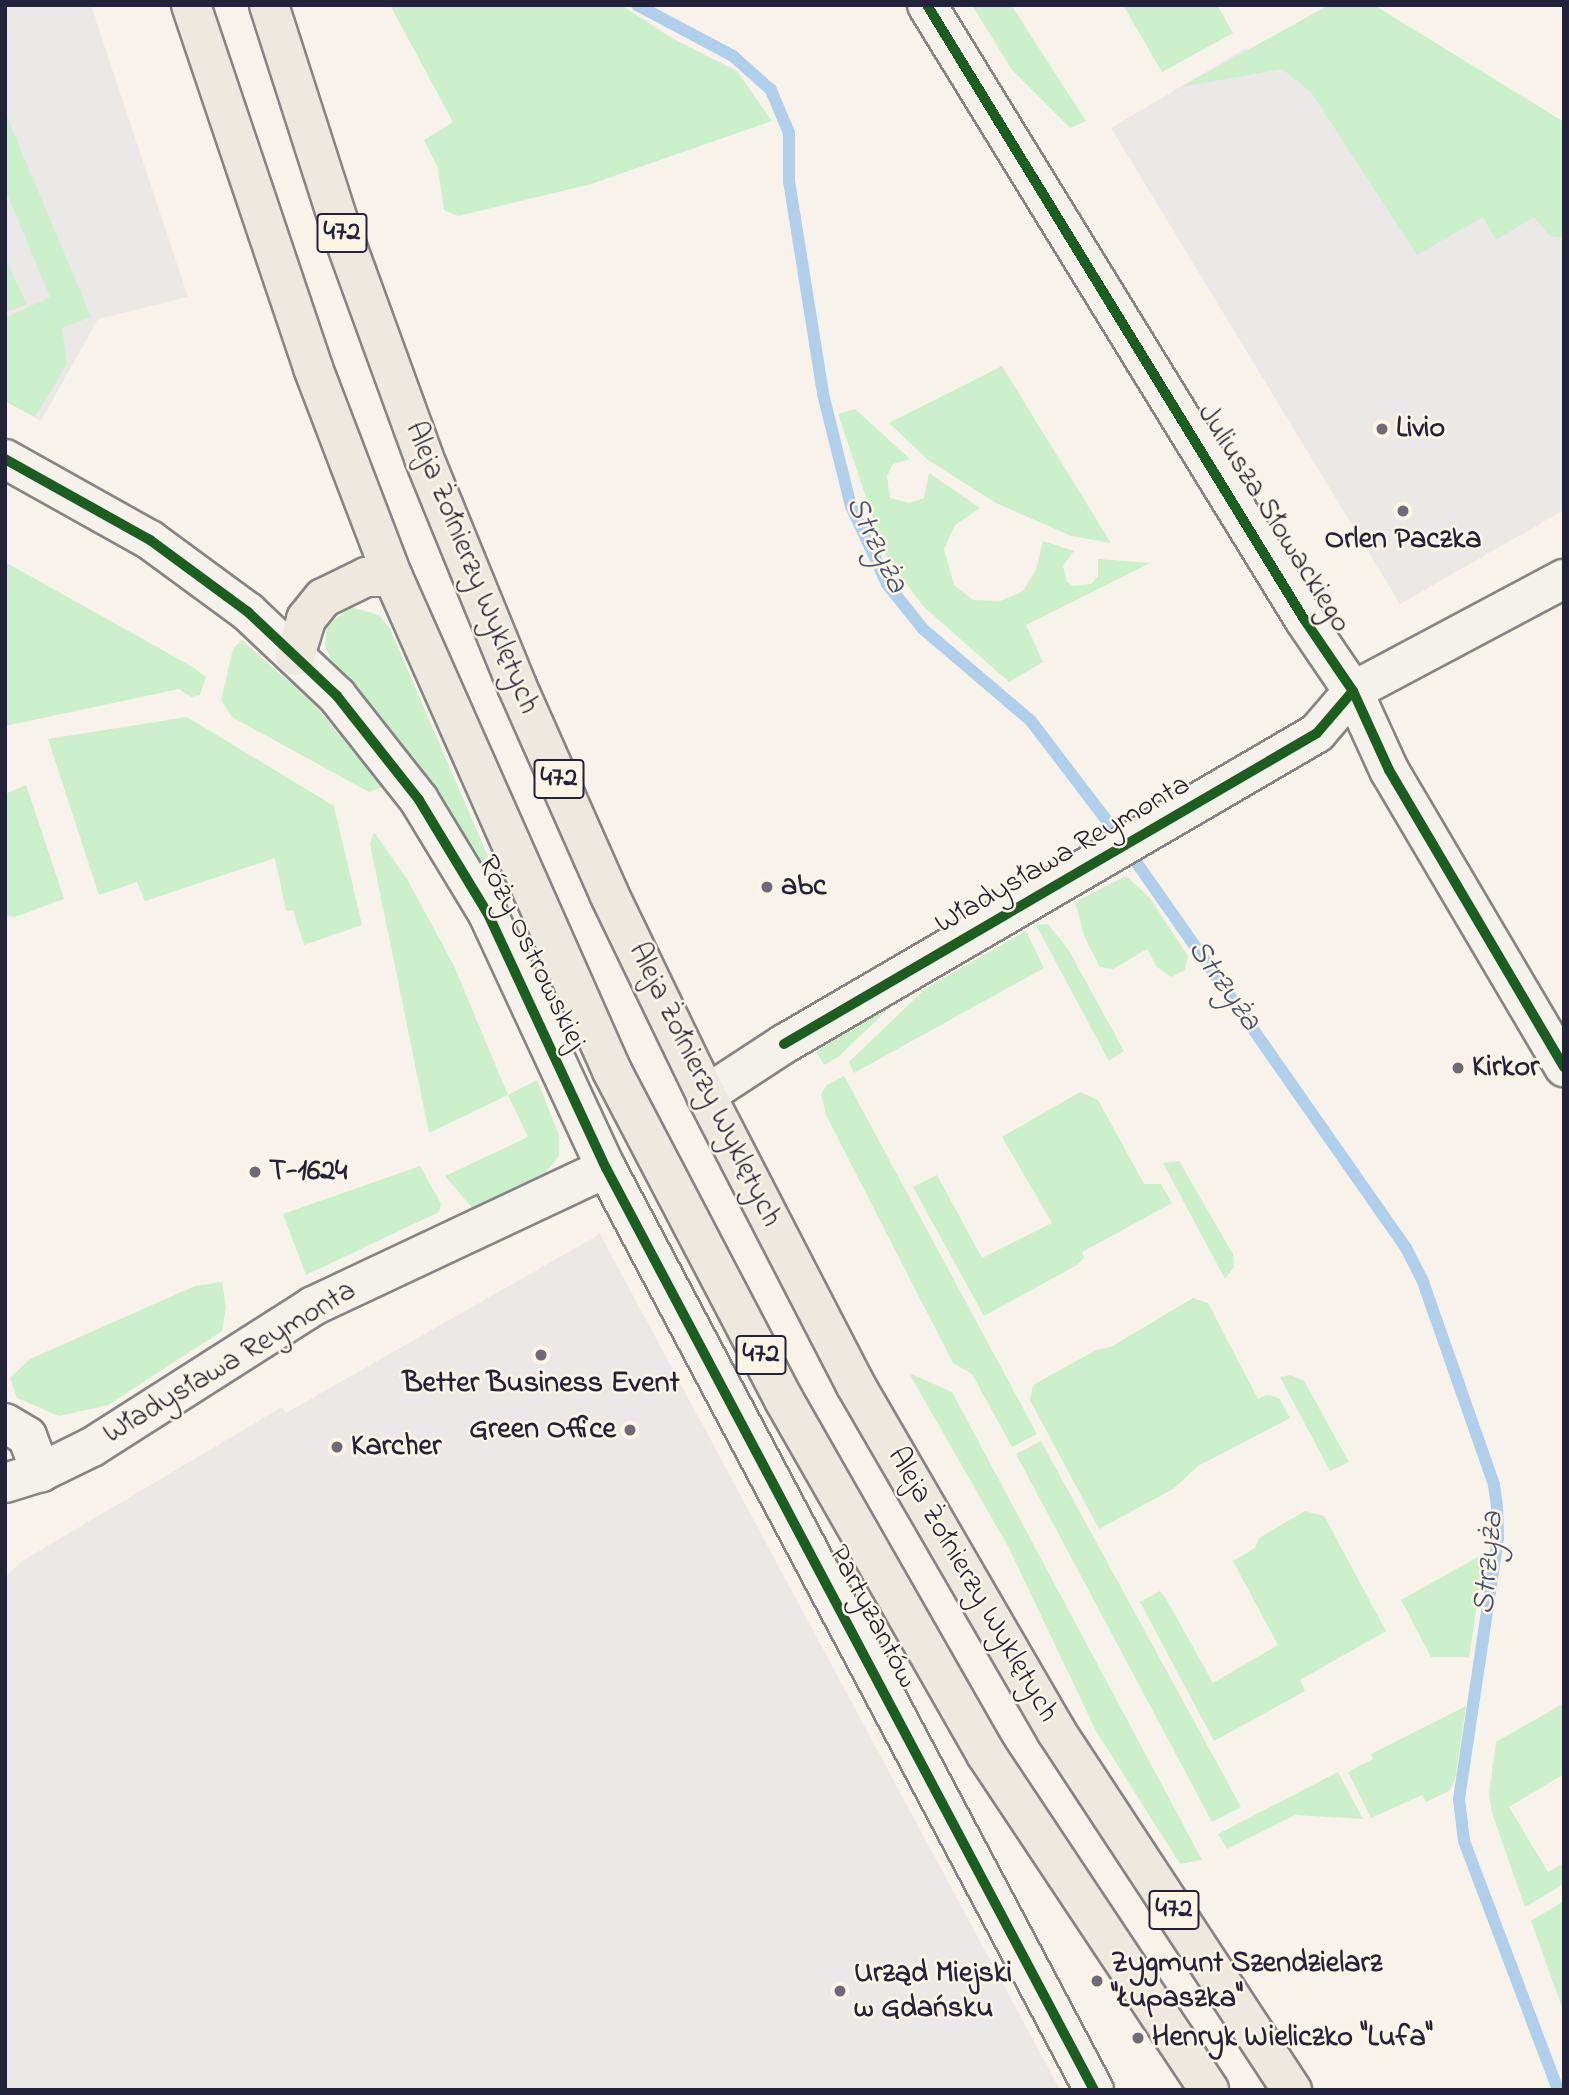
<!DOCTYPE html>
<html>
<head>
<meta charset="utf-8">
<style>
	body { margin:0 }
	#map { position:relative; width:1569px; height:2095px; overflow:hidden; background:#f7f3ea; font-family:"Indie Flower",sans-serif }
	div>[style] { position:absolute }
	.built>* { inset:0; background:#ebe9e7 }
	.green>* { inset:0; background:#ccefcc }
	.stream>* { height:12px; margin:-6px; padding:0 6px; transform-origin:6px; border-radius:6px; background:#b0cfeb }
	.roads { filter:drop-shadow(2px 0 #868485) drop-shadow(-2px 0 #868485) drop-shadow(0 2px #868485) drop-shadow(0 -2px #868485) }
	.street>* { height:38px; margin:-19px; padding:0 19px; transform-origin:19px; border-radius:19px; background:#f5f2ec }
	.primary>* { height:38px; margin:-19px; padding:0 19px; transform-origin:19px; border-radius:19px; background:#eee9df }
	.cycleway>* { height:10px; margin:-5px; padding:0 5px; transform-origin:5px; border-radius:5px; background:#1b5e20 }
	.dots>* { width:19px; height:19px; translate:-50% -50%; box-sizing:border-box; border:4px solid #fcf5e5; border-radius:50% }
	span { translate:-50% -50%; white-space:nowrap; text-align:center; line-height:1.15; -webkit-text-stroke:5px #fcf5e5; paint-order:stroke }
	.shield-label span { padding:2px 5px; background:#fcf5e5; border:2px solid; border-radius:5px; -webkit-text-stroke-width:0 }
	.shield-label { font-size:28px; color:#22223b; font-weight:700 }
	.poi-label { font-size:30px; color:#22223b; font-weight:700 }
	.left { translate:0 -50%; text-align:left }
	.right { translate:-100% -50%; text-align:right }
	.street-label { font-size:30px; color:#22223b }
	.water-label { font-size:32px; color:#445170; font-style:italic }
	.frame { position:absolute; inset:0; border:7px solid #22223b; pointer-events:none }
</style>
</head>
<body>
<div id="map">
	<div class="built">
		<i style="clip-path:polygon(5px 5px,91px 5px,188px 297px,98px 319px,41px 421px,5px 401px)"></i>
		<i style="clip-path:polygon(1278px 46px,1349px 144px,1417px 254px,1509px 201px,1564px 196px,1564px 510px,1400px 604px,1111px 128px,1244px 49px)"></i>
		<i style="clip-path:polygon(600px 1234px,1060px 2090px,5px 2090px,5px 1577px,22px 1561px,282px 1407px,286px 1413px)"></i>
	</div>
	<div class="green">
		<i style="clip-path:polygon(390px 5px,621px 5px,670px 37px,737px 71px,772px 121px,591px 184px,458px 216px,444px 210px,438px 168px,424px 140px,453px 122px)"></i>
		<i style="clip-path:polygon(972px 5px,1011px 5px,1086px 121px,1070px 128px,1012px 70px)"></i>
		<i style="clip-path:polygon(1123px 5px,1217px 5px,1233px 33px,1162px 72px)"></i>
		<i style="clip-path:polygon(1329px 5px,1374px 5px,1564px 122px,1564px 238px,1550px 236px,1534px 217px,1496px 240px,1483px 217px,1417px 255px,1311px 92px,1282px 69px,1181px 87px)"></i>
		<i style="clip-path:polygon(5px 112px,91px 317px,62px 328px,67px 364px,35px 417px,5px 401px,5px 318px,50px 297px,5px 189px)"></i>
		<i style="clip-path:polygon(5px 258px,27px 304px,5px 313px)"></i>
		<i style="clip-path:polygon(1002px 366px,1111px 543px,1071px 536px,996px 503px,928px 460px,889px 423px)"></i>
		<i style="clip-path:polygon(855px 409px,910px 459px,893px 464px,887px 476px,890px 498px,909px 503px,924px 498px,929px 473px,980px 508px,955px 525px,944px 549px,954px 585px,973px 600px,1000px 601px,1023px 591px,1036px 570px,1043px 541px,1074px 551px,1063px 566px,1067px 582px,1073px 586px,1091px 584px,1098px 576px,1098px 559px,1150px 563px,1026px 625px,1043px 662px,1009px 682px,923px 606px,885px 554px,838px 414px)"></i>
		<i style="clip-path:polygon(5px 562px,191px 666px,206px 677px,200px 695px,191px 697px,179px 689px,5px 726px)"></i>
		<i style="clip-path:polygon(351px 607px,379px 615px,390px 629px,493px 868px,487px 872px,431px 783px,331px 660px,325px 646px,327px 626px)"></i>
		<i style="clip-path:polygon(242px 640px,312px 702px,383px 787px,369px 792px,232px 717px,221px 700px,233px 649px)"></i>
		<i style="clip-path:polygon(187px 717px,334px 806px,362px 925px,304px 945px,293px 910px,286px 911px,275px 858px,145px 901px,137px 882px,99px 895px,48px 739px)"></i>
		<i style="clip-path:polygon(26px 785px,64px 899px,15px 917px,5px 916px,5px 794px)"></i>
		<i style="clip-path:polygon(374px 832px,407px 879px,454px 966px,508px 1095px,537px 1080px,559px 1135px,559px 1156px,545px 1173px,473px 1209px,445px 1176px,528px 1137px,508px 1095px,429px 1133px,370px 844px)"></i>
		<i style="clip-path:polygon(1126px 876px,1149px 897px,1188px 956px,1185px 970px,1171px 977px,1157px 967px,1147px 949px,1113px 969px,1100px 967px,1085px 938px,1075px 902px)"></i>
		<i style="clip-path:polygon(1048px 924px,1068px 949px,1124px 1051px,1109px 1061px,1036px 925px)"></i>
		<i style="clip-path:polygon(1026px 931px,1044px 968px,854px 1073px,849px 1062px,926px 988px)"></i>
		<i style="clip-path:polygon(898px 1000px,838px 1057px,824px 1065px,815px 1049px)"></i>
		<i style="clip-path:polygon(844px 1076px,1037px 1434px,1012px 1447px,972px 1374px,953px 1363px,826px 1115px,821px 1094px,827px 1085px)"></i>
		<i style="clip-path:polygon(1080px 1092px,1098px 1100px,1144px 1184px,1161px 1184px,1172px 1203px,1082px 1252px,1084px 1258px,1077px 1265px,984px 1316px,913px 1187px,937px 1175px,982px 1258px,1052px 1223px,1002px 1137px)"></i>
		<i style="clip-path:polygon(1179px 1161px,1233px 1254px,1234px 1267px,1225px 1279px,1163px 1163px)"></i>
		<i style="clip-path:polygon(420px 1166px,441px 1204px,439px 1212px,306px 1275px,283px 1214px)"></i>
		<i style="clip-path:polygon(222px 1282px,226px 1307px,222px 1331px,108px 1405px,59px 1416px,17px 1398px,10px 1378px,30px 1359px,195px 1286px)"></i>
		<i style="clip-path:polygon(1193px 1298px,1208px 1303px,1258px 1399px,1267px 1395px,1279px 1398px,1290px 1418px,1198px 1466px,1173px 1489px,1099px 1529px,1030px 1400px,1033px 1385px,1096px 1350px,1111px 1347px)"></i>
		<i style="clip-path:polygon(909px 1373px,952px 1392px,1202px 1860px,1180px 1864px,1096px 1731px,1009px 1548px)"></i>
		<i style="clip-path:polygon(1290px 1375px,1304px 1381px,1349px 1462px,1330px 1471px,1280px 1377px)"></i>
		<i style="clip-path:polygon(1041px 1441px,1241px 1807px,1212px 1822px,1016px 1454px)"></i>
		<i style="clip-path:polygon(1305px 1511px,1324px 1516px,1386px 1631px,1300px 1680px,1305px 1691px,1214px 1741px,1140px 1602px,1160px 1591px,1165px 1597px,1213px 1683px,1278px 1645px,1233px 1561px,1255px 1548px,1259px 1538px)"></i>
		<i style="clip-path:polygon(1485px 1553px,1469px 1657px,1431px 1657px,1401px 1600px)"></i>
		<i style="clip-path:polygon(1564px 1703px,1564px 1774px,1509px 1807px,1548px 1872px,1564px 1863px,1564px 1884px,1525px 1907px,1492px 1813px,1489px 1794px,1496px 1742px)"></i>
		<i style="clip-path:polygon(1466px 1706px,1455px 1780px,1449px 1791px,1426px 1802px,1422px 1795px,1371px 1818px,1348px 1772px,1373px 1759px,1371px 1754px)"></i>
		<i style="clip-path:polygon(1338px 1772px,1363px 1819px,1295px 1815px,1227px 1849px,1218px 1834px)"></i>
		<i style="clip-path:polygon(1564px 1901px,1564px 2013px,1531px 1921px)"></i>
	</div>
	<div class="stream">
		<i style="left:637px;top:5px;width:109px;rotate:28deg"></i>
		<i style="left:733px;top:56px;width:51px;rotate:41.8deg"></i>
		<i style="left:771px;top:90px;width:47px;rotate:67.3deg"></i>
		<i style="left:789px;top:133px;width:48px;rotate:90deg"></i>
		<i style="left:789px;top:181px;width:216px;rotate:80.9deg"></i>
		<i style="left:823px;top:394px;width:115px;rotate:76deg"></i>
		<i style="left:851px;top:506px;width:86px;rotate:65.2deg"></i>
		<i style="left:887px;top:584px;width:58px;rotate:51.3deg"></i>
		<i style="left:923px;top:629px;width:142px;rotate:40.4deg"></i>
		<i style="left:1031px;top:721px;width:132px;rotate:52.7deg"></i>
		<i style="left:1111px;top:826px;width:515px;rotate:55.04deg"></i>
		<i style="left:1406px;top:1248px;width:35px;rotate:63deg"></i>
		<i style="left:1422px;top:1279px;width:218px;rotate:70.7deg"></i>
		<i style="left:1494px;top:1485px;width:22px;rotate:82deg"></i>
		<i style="left:1497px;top:1507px;width:31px;rotate:88deg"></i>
		<i style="left:1498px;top:1538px;width:264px;rotate:98.5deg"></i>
		<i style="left:1459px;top:1799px;width:42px;rotate:83.2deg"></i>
		<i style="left:1464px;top:1841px;width:266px;rotate:69.3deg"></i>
	</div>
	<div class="roads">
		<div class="street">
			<i style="left:927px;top:5px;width:721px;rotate:58.45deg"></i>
			<i style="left:1304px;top:619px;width:87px;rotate:55.8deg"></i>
			<i style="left:1353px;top:691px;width:87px;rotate:65.5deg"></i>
			<i style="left:1389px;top:770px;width:345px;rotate:59.5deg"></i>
			<i style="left:5px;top:459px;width:166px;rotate:29.2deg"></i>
			<i style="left:150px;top:540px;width:122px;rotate:36.3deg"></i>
			<i style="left:248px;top:612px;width:122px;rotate:43.3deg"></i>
			<i style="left:337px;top:696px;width:132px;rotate:51.7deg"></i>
			<i style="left:419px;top:800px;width:133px;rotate:58.8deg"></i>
			<i style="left:488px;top:914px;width:280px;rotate:65.1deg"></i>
			<i style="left:606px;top:1168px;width:1043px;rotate:62.11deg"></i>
			<i style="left:706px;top:1095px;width:93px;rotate:-33.2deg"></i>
			<i style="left:784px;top:1044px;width:617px;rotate:-30.26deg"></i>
			<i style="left:1317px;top:733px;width:55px;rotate:-49.4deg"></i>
			<i style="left:1353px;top:691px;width:239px;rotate:-28deg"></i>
			<i style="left:5px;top:1423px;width:26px;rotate:31deg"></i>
			<i style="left:27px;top:1436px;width:39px;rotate:69deg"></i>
			<i style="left:5px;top:1483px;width:38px;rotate:-17deg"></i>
			<i style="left:41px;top:1472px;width:57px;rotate:-26.1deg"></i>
			<i style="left:92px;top:1447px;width:262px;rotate:-32.5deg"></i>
			<i style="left:313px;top:1306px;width:324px;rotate:-25.2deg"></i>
		</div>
		<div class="primary">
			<i style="left:191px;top:5px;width:383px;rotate:71.4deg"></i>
			<i style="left:313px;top:368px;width:224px;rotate:69.1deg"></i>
			<i style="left:393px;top:577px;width:540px;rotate:66.09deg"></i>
			<i style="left:612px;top:1071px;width:371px;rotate:62.4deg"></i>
			<i style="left:784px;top:1400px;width:408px;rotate:60.3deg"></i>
			<i style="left:986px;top:1754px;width:403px;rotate:56.4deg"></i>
			<i style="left:269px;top:5px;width:242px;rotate:72.2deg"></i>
			<i style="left:343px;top:235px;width:237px;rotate:70deg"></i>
			<i style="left:424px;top:458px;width:246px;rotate:67.8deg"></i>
			<i style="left:517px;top:686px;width:227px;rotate:66.1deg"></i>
			<i style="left:609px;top:894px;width:223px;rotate:64.2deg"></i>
			<i style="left:706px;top:1095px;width:325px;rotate:62.7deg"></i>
			<i style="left:855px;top:1384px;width:401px;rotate:59.9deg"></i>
			<i style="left:1056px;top:1731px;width:430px;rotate:56.7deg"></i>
			<i style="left:295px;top:656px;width:39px;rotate:-73deg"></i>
			<i style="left:306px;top:619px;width:27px;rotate:-51deg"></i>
			<i style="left:323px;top:598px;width:48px;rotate:-26deg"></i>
			<i style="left:366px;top:577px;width:27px"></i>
		</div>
	</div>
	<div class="cycleway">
		<i style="left:927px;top:5px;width:721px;rotate:58.45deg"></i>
		<i style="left:1304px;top:619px;width:87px;rotate:55.8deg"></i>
		<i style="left:1353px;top:691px;width:87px;rotate:65.5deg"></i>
		<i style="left:1389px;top:770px;width:345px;rotate:59.5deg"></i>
		<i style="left:5px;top:459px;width:166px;rotate:29.2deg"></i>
		<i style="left:150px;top:540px;width:122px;rotate:36.3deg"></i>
		<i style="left:248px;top:612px;width:122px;rotate:43.3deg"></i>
		<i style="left:337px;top:696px;width:132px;rotate:51.7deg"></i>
		<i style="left:419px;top:800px;width:133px;rotate:58.8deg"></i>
		<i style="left:488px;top:914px;width:280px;rotate:65.1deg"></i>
		<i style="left:606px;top:1168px;width:1043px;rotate:62.11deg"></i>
		<i style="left:784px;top:1044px;width:617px;rotate:-30.26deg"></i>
		<i style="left:1317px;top:733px;width:55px;rotate:-49.4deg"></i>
	</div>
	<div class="dots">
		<i style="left:1382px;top:429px;background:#6d6b78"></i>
		<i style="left:1403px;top:511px;background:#6d6b78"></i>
		<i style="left:767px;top:887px;background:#6d6b78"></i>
		<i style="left:1458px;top:1068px;background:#6d6b78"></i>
		<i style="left:255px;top:1172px;background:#6d6b78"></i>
		<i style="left:541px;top:1355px;background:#6d6b78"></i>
		<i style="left:630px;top:1430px;background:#6d6b78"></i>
		<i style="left:337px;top:1447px;background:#6d6b78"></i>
		<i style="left:1097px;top:1981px;background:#6d6b78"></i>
		<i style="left:840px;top:1991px;background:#6d6b78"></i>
		<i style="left:1138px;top:2038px;background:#6d6b78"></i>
	</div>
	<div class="shield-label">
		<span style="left:342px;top:233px">472</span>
		<span style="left:559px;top:779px">472</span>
		<span style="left:761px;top:1355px">472</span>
		<span style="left:1174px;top:1910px">472</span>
	</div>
	<div class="poi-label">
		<span class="left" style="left:1396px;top:429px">Livio</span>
		<span style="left:1403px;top:540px">Orlen Paczka</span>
		<span class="left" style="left:781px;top:887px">abc</span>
		<span class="left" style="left:1472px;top:1068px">Kirkor</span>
		<span class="left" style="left:269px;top:1172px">T-1624</span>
		<span style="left:541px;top:1384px">Better Business Event</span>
		<span class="right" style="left:616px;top:1430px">Green Office</span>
		<span class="left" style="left:351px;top:1447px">Karcher</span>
		<span class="left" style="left:1111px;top:1981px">Zygmunt Szendzielarz<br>"Łupaszka"</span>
		<span class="left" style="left:854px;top:1991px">Urząd Miejski<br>w Gdańsku</span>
		<span class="left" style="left:1152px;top:2038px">Henryk Wieliczko "Lufa"</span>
	</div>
	<div class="street-label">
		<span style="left:1273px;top:519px;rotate:58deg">Juliusza Słowackiego</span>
		<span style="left:471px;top:568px;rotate:68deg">Aleja Żołnierzy Wyklętych</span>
		<span style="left:1063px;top:855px;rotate:-30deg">Władysława Reymonta</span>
		<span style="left:531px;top:953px;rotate:64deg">Róży Ostrowskiej</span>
		<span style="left:704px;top:1085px;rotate:64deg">Aleja Żołnierzy Wyklętych</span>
		<span style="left:230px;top:1363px;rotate:-31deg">Władysława Reymonta</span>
		<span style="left:972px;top:1585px;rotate:60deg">Aleja Żołnierzy Wyklętych</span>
		<span style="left:872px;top:1617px;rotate:62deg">Partyzantów</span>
	</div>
	<div class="water-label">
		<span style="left:875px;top:545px;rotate:64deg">Strzyża</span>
		<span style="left:1223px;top:986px;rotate:55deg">Strzyża</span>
		<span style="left:1490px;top:1563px;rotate:-85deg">Strzyża</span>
	</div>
	<div class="frame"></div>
</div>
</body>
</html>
